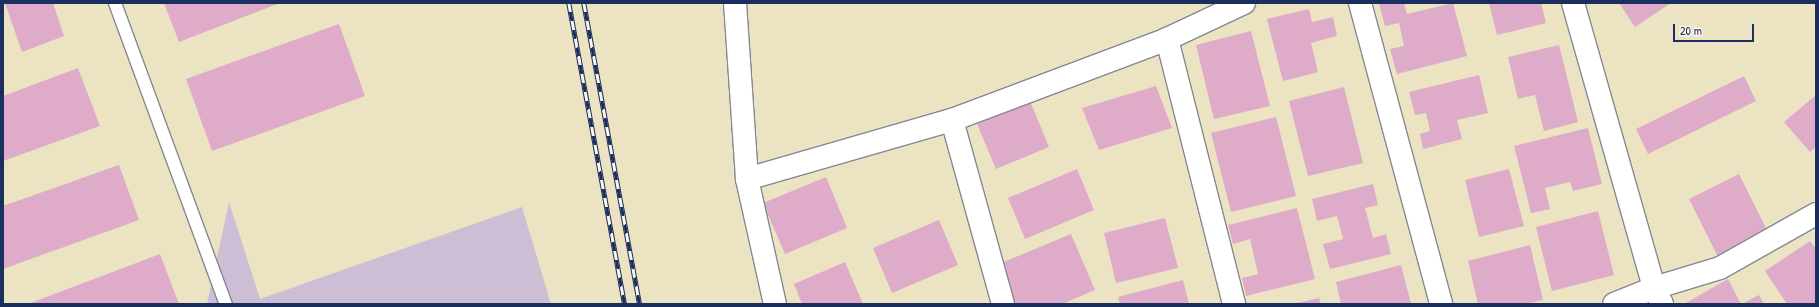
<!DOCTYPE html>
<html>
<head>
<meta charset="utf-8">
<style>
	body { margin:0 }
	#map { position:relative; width:1819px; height:307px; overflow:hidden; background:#ece3c3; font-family:"Patrick Hand",sans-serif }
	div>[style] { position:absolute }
	.industrial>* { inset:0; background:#ccbed4 }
	.building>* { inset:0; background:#deacc8 }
	.roads { filter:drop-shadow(1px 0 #848990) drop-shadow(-1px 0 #848990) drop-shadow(0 1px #848990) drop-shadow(0 -1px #848990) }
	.service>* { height:12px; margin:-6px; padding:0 6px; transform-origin:6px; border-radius:6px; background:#fff }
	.minor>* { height:22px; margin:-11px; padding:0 11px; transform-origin:11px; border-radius:11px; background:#fff }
	.tertiary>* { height:22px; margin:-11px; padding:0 11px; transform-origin:11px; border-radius:11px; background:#fff }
	.rail>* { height:4.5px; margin-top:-2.25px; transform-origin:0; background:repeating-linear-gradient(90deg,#fbf7ec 0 9px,#1b2f5e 0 18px); box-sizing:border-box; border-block:1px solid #1b2f5e }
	span { translate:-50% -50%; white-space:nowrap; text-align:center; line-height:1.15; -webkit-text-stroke:3px #fbf7ec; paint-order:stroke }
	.frame { position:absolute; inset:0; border:4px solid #1b2f5e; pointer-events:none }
	.scale { position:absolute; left:1673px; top:24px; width:81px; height:18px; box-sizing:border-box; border:2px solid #1b2f5e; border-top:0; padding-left:5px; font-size:12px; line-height:14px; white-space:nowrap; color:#1b2f5e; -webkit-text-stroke:3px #fbf7ec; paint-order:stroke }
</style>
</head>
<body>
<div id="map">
	<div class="industrial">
		<i style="clip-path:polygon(229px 202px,260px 299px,522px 207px,551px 304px,207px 304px)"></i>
	</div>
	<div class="building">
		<i style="clip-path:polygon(5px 3px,53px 3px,64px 36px,22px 52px)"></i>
		<i style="clip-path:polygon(164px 3px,280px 3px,179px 42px)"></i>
		<i style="clip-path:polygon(1384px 3px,1404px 3px,1407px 14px,1453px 3px,1467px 56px,1397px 74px,1390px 49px,1404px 46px,1399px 23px,1385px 26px,1379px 4px)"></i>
		<i style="clip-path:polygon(1489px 3px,1541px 3px,1546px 23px,1497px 35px)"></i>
		<i style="clip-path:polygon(1619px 3px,1671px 3px,1635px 27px)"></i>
		<i style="clip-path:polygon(1309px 9px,1312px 22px,1333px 17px,1337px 36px,1311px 43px,1318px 72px,1283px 81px,1267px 19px)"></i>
		<i style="clip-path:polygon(339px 24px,365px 96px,212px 151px,186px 79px)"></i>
		<i style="clip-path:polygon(1251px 31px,1270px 106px,1214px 119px,1196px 45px)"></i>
		<i style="clip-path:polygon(1559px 45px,1578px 122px,1544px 131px,1535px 95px,1518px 99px,1508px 57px)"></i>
		<i style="clip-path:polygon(78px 68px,100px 126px,3px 161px,3px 96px)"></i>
		<i style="clip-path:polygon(1479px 75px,1488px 113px,1457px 120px,1462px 139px,1423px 149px,1420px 134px,1430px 131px,1426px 113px,1415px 115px,1409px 92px)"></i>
		<i style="clip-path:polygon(1744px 76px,1756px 101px,1648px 154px,1636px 129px)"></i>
		<i style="clip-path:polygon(1156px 86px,1172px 128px,1099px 150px,1082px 108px)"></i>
		<i style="clip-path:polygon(1344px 87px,1363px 163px,1308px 176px,1289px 101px)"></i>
		<i style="clip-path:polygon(1816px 95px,1816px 147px,1810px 152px,1784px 122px)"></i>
		<i style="clip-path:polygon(1030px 101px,1049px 147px,996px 169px,977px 124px)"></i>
		<i style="clip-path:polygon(1276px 117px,1296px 196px,1231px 212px,1211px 133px)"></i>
		<i style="clip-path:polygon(1588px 128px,1602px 184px,1573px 191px,1570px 182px,1545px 188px,1550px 209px,1531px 213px,1514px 146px)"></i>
		<i style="clip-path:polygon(119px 165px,139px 220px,3px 269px,3px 206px)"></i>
		<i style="clip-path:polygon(1077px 169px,1094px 210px,1025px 239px,1008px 198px)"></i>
		<i style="clip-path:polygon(1509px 169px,1524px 226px,1479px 237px,1465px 180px)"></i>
		<i style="clip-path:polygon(1739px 174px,1768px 232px,1718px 257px,1689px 199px)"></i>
		<i style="clip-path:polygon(826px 177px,847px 228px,785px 254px,763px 203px)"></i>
		<i style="clip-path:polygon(1373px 184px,1378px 205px,1365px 208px,1373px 238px,1386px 234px,1391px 254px,1330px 269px,1323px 244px,1343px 239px,1337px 216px,1317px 221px,1312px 199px)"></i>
		<i style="clip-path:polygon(1297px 208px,1315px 279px,1246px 296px,1242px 278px,1258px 274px,1250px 239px,1233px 244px,1228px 225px)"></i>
		<i style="clip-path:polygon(1598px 211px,1614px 275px,1552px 291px,1536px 227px)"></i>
		<i style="clip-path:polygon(1165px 218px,1178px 268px,1116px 283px,1104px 233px)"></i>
		<i style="clip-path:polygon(939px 220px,958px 265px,892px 293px,873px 248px)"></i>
		<i style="clip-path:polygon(1071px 234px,1095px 290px,1062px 304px,1016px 304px,999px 264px)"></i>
		<i style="clip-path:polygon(1810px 241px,1816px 249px,1816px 304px,1787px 304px,1765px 271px)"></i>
		<i style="clip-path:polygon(1530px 245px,1543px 300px,1525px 304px,1478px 304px,1468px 261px)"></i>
		<i style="clip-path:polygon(160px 254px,179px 304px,28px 304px)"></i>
		<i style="clip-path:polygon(845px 262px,863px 304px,802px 304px,794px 284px)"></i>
		<i style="clip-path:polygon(1401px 265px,1411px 304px,1341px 304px,1336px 282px)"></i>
		<i style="clip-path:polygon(1728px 279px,1741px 304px,1684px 304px)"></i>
		<i style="clip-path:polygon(1183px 280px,1189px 304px,1120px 304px,1118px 297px)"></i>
		<i style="clip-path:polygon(1759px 295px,1764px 304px,1742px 304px)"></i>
		<i style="clip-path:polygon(1319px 298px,1321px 304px,1297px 304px,1297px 303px)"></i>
	</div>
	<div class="roads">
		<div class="service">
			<i style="left:115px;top:3px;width:321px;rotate:69.8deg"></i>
		</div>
		<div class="minor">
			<i style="left:1360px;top:3px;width:312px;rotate:74.9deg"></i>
			<i style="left:1573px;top:3px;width:296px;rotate:74.1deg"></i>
			<i style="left:1654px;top:288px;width:18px;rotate:63deg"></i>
			<i style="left:1167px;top:39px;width:273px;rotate:75.8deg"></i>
			<i style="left:952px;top:120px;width:191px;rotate:74.5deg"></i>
			<i style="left:747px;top:179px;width:213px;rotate:-16.1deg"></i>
			<i style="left:952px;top:120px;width:230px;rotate:-20.6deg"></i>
			<i style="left:1167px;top:39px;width:85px;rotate:-25.1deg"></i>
			<i style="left:1614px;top:304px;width:43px;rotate:-21.8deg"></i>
			<i style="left:1654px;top:288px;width:69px;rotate:-16.9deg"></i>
			<i style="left:1720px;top:268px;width:110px;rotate:-29.4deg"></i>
		</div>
		<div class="tertiary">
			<i style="left:735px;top:3px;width:176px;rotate:86.1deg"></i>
			<i style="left:747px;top:179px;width:128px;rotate:77.4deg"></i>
		</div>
	</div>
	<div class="rail">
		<i style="left:569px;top:3px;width:306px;rotate:79.5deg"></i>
		<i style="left:584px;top:3px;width:306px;rotate:79.5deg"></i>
	</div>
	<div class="frame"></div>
	<div class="scale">20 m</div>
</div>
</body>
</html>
